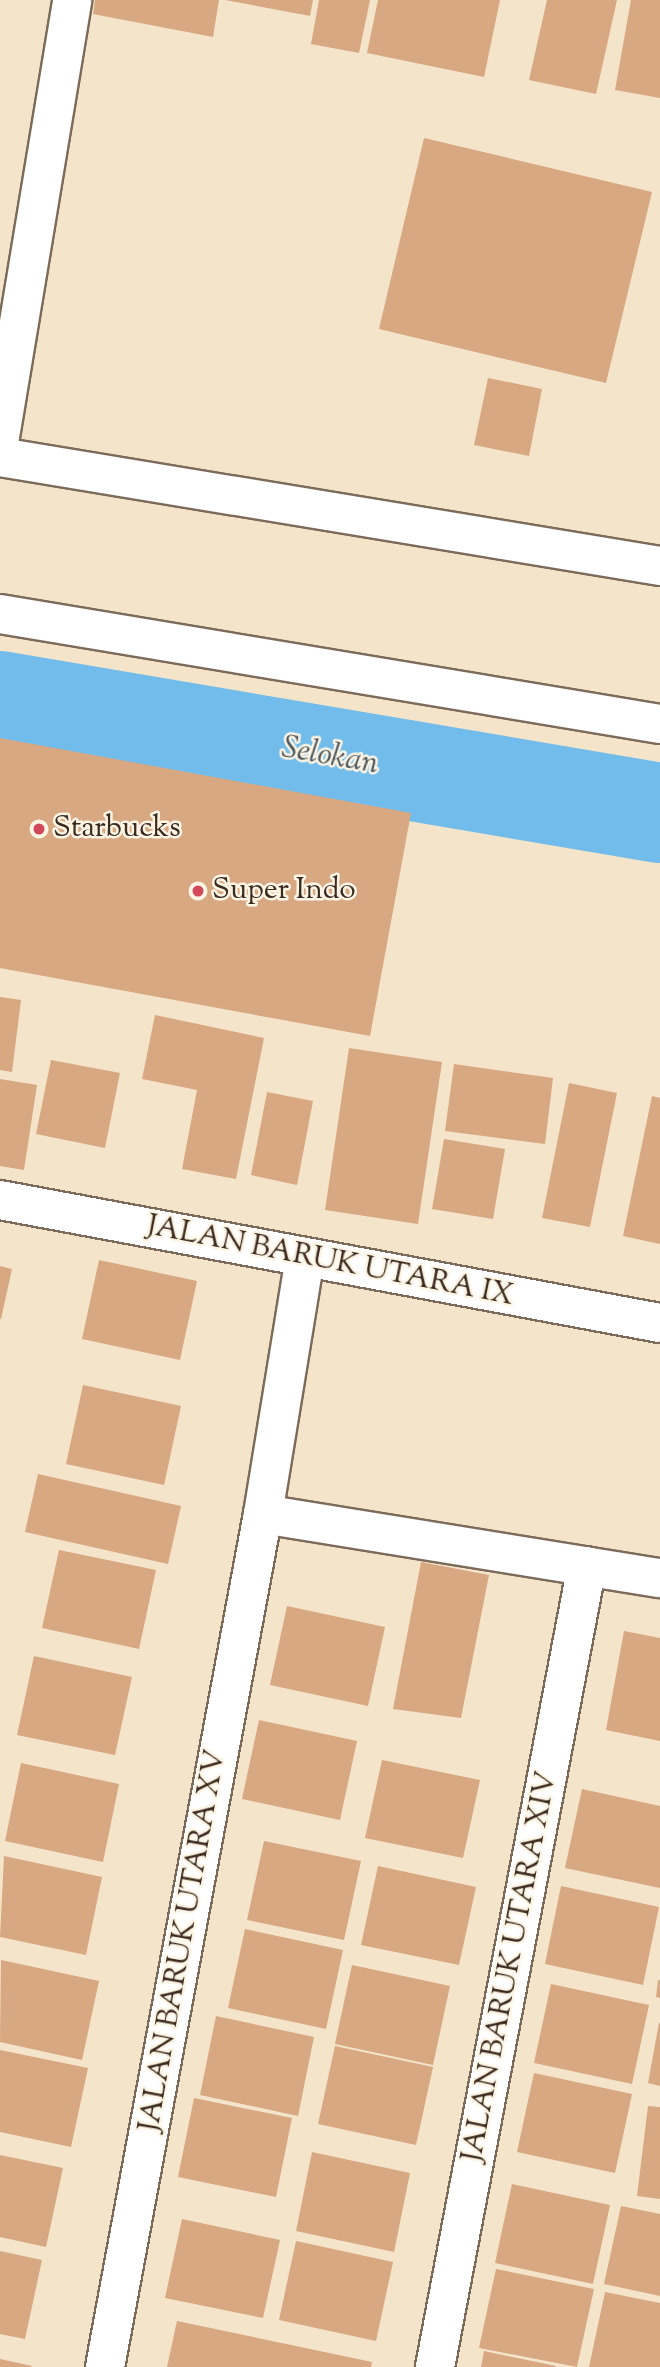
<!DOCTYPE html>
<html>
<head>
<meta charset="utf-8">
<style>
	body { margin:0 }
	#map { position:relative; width:660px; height:2367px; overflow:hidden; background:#f4e4c9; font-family:"Sorts Mill Goudy",serif }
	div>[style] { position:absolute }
	.river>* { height:100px; margin:-50px; padding:0 50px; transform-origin:50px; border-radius:50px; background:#72bceb }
	.building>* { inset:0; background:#d8a882 }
	.roads { filter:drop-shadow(2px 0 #7c6b5a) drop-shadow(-2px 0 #7c6b5a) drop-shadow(0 2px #7c6b5a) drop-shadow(0 -2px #7c6b5a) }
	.minor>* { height:38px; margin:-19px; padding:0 19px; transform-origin:19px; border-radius:19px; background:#fff }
	.major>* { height:38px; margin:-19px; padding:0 19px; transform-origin:19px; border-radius:19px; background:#fff }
	.dots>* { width:19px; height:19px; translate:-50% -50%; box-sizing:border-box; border:4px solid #fcf5e5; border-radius:50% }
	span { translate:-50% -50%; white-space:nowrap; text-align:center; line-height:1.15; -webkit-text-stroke:5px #fcf5e5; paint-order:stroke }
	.poi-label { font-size:30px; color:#3b2a1e }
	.left { translate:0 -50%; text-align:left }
	.street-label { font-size:30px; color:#3b2a1e }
	.water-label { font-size:32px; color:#4c565c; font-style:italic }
</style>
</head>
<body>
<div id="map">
	<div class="river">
		<i style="left:0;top:701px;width:669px;rotate:9.63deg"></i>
	</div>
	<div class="building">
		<i style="clip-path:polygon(95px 0,219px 0,213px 37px,93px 14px)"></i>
		<i style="clip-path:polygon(225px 0,313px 0,310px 16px)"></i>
		<i style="clip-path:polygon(319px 0,370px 0,359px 53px,311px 44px)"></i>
		<i style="clip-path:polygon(378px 0,500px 0,484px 77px,367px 53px)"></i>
		<i style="clip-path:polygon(547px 0,617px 0,596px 94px,529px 80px)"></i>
		<i style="clip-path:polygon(631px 0,660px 0,660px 98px,615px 90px)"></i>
		<i style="clip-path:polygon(424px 138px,652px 192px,606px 383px,379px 329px)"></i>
		<i style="clip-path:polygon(488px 378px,542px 389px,529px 456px,474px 445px)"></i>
		<i style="clip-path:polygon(0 738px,411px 813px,370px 1036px,0 968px)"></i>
		<i style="clip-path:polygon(0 997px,21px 1000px,12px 1072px,0 1070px)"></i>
		<i style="clip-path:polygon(155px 1015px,264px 1038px,236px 1179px,182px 1169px,197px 1090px,142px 1079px)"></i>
		<i style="clip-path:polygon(349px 1048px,442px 1062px,418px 1224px,325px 1210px)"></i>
		<i style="clip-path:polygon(51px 1060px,120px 1073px,105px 1148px,36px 1134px)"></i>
		<i style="clip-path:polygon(454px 1064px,553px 1078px,545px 1144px,445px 1131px)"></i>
		<i style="clip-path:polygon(0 1079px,37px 1085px,24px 1170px,0 1166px)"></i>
		<i style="clip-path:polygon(569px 1083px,617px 1093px,590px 1227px,542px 1218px)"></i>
		<i style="clip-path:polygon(267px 1092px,313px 1101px,297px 1185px,251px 1175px)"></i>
		<i style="clip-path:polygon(652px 1096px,660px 1098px,660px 1244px,623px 1236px)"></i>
		<i style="clip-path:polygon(444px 1139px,505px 1149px,493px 1219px,432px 1209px)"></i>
		<i style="clip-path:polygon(99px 1260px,197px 1281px,180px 1360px,82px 1339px)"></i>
		<i style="clip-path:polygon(0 1266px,12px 1269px,1px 1319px,0 1319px)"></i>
		<i style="clip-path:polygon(83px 1385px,181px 1406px,164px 1485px,66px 1464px)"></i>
		<i style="clip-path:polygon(38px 1474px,181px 1506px,168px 1564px,25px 1532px)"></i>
		<i style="clip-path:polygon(59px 1550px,156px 1570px,139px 1649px,42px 1628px)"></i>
		<i style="clip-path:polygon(421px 1562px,489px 1575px,461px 1718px,393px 1709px)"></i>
		<i style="clip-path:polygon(287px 1606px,385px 1627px,368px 1706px,270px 1685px)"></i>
		<i style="clip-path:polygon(624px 1631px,660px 1638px,660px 1741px,606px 1730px)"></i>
		<i style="clip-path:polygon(34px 1656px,132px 1677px,115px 1755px,17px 1735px)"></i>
		<i style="clip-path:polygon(259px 1720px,357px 1741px,340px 1820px,242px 1799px)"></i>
		<i style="clip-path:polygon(382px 1760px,480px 1780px,463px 1858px,365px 1838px)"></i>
		<i style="clip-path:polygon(21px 1763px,119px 1784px,103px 1862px,5px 1841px)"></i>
		<i style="clip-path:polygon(582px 1789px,660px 1806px,660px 1888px,565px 1868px)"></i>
		<i style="clip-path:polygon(264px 1841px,361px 1861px,344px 1940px,247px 1920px)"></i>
		<i style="clip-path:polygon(4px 1856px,102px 1877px,86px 1955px,0 1937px)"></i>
		<i style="clip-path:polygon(378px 1866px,476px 1887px,459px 1965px,361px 1945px)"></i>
		<i style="clip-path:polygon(561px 1886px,659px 1907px,643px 1985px,545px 1964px)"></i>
		<i style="clip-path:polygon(245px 1929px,343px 1950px,326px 2029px,228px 2008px)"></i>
		<i style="clip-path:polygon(1px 1960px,99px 1981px,82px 2060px,0 2042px)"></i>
		<i style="clip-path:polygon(352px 1965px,450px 1986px,433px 2065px,335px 2044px)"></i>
		<i style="clip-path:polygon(658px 1980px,660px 1980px,660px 1998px,656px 1997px)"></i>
		<i style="clip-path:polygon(551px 1984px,649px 2005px,632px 2084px,534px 2063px)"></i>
		<i style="clip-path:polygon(216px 2016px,314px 2037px,298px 2116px,200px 2095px)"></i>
		<i style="clip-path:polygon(659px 2023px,660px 2023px,660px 2086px,648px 2083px)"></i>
		<i style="clip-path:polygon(335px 2046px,433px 2067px,416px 2145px,318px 2124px)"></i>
		<i style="clip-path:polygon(0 2050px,88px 2068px,71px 2147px,0 2132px)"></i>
		<i style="clip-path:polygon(534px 2073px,632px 2094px,615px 2173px,517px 2152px)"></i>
		<i style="clip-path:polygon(194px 2098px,292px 2118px,276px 2197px,178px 2177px)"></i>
		<i style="clip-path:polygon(648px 2106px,660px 2107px,660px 2199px,637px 2196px)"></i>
		<i style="clip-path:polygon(312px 2152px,410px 2173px,394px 2252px,296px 2231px)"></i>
		<i style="clip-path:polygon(0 2155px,63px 2168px,46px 2247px,0 2237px)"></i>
		<i style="clip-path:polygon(512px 2184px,610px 2205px,593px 2284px,495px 2263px)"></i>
		<i style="clip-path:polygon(621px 2206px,660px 2214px,660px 2296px,604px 2284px)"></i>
		<i style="clip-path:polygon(182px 2219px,280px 2240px,263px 2318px,165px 2298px)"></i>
		<i style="clip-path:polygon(296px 2241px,393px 2262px,376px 2341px,279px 2320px)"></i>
		<i style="clip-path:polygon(0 2251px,42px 2260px,25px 2339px,0 2334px)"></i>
		<i style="clip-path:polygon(496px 2269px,594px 2289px,577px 2367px,479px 2348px)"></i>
		<i style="clip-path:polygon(605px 2292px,660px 2303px,660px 2367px,589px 2367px)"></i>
		<i style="clip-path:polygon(177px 2321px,372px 2362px,371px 2367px,167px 2367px)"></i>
		<i style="clip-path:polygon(484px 2351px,556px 2366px,556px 2367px,481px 2367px)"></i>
		<i style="clip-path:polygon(0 2359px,32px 2366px,31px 2367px,0 2367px)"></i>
	</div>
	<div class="roads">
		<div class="minor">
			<i style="left:0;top:437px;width:443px;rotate:-80.6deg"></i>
			<i style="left:0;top:1200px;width:671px;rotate:10.56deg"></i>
			<i style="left:263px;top:1514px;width:402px;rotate:9.2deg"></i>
			<i style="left:105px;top:2367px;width:868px;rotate:-79.51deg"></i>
			<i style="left:263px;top:1514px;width:259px;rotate:-80.7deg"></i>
			<i style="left:435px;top:2367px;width:815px;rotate:-79.26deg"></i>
		</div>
		<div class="major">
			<i style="left:0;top:457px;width:669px;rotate:9.38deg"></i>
			<i style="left:0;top:614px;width:669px;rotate:9.46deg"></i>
		</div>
	</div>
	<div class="dots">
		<i style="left:39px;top:829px;background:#d1495b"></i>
		<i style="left:198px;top:891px;background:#d1495b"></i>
	</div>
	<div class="poi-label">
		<span class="left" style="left:53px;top:829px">Starbucks</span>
		<span class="left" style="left:212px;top:891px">Super Indo</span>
	</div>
	<div class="street-label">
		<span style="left:330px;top:1262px;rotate:11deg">JALAN BARUK UTARA IX</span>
		<span style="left:184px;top:1941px;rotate:-80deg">JALAN BARUK UTARA XV</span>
		<span style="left:511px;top:1967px;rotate:-79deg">JALAN BARUK UTARA XIV</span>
	</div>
	<div class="water-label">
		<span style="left:330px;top:757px;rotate:10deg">Selokan</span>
	</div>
</div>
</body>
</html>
